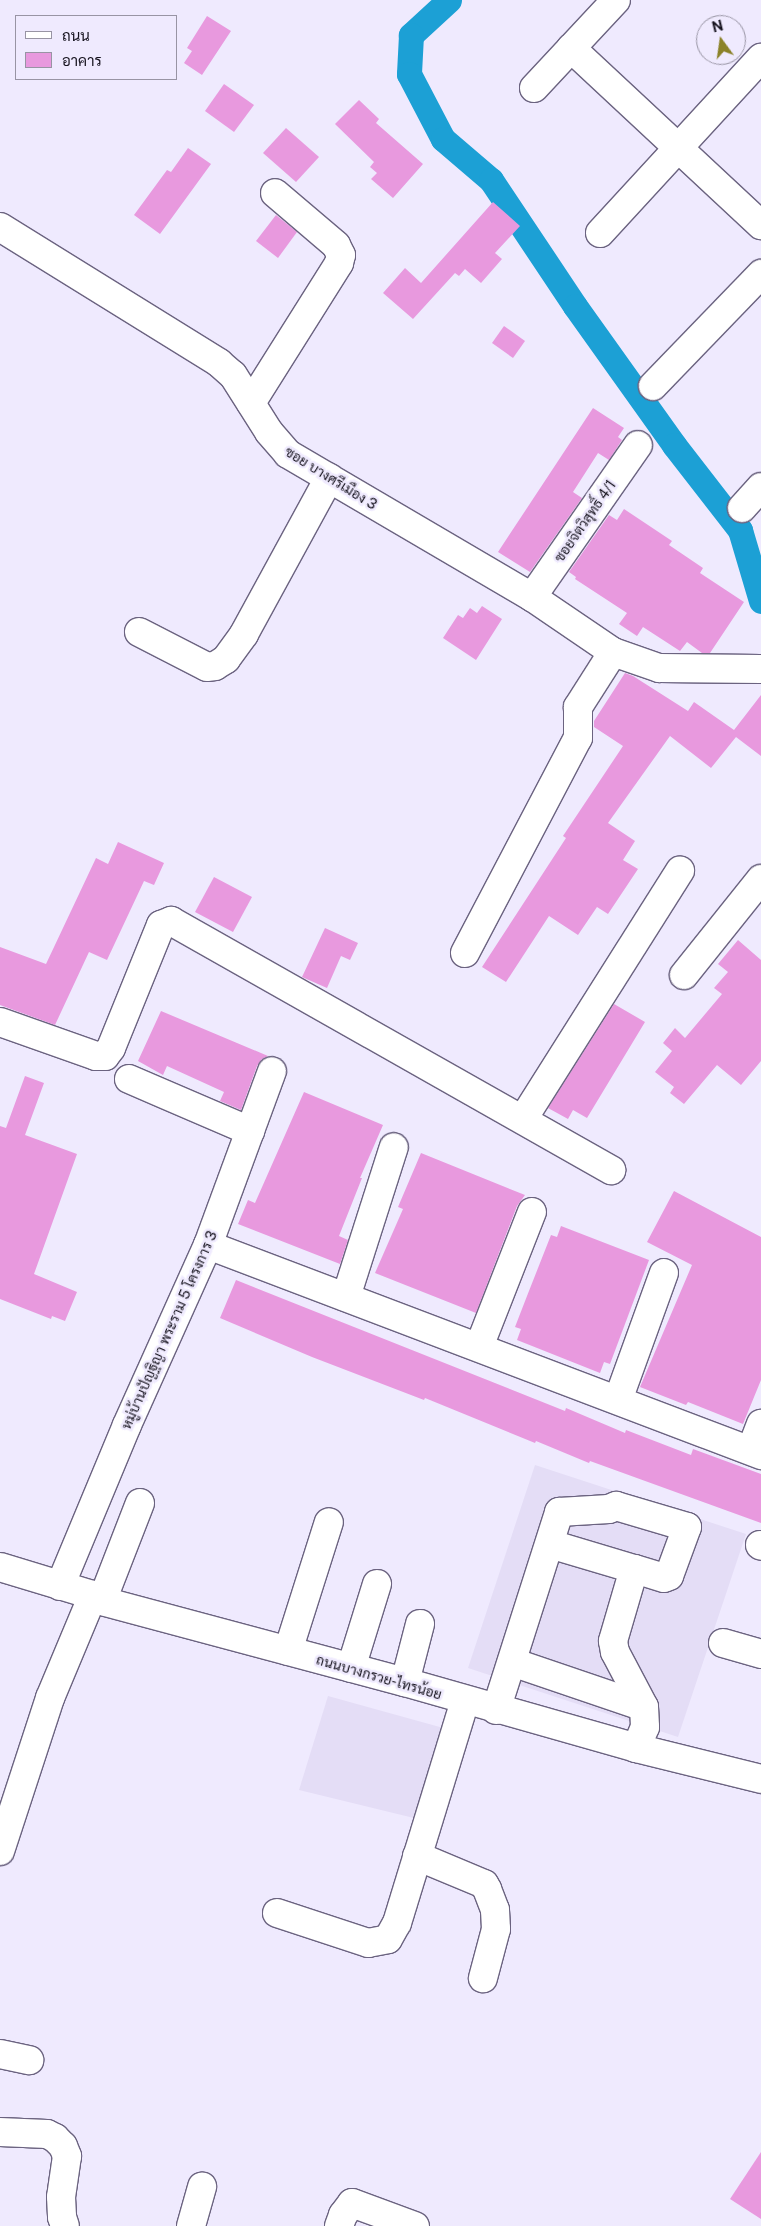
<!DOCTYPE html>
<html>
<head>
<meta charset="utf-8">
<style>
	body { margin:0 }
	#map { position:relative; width:761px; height:2226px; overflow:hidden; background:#efeafe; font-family:"Public Sans",Sarabun,sans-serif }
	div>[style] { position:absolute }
	.built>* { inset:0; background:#e4ddf6 }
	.canal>* { height:25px; margin:-12.5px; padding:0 12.5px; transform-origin:12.5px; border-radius:12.5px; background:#1ca0d5 }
	.building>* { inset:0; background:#e899de }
	.roads { filter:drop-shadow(1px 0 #6b6380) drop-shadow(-1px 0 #6b6380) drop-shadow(0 1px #6b6380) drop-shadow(0 -1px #6b6380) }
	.minor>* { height:28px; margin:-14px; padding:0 14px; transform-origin:14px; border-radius:14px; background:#fff }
	.major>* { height:28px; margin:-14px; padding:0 14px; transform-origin:14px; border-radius:14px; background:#fff }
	span { translate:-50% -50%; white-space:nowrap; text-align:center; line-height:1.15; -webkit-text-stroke:5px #efeafe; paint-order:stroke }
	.street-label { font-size:14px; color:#15121d }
	.legend { position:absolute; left:15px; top:15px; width:162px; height:65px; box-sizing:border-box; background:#efeafe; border:1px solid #9894a4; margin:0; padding:6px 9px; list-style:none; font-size:15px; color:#15121d }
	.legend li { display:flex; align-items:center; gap:10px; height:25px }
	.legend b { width:25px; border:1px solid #9894a4 }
	.north { position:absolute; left:696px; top:15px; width:50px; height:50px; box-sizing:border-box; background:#efeafe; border:1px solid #9894a4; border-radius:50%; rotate:346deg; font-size:14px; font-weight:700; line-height:20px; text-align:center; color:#15121d }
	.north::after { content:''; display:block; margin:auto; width:18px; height:22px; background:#8b8229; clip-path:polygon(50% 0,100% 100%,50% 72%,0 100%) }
</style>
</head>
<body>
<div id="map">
	<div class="built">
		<i style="clip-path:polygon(535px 1465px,746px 1534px,678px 1737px,468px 1668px)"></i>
		<i style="clip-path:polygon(328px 1696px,447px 1729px,418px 1819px,299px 1790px)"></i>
	</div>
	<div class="canal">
		<i style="left:449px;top:0;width:52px;rotate:137.4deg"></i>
		<i style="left:411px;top:35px;width:39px;rotate:93deg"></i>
		<i style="left:409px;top:74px;width:73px;rotate:62.4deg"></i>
		<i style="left:443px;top:139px;width:63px;rotate:40.5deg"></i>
		<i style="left:491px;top:180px;width:151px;rotate:56.3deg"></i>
		<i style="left:575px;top:306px;width:171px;rotate:54.5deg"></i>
		<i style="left:674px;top:445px;width:108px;rotate:52.2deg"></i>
		<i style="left:740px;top:530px;width:74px;rotate:73.5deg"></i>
	</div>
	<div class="building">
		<i style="clip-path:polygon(207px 16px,231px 31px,202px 75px,184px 63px,192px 51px,187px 48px)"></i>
		<i style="clip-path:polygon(224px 84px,254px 105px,234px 132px,205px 111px)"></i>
		<i style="clip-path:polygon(359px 100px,379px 119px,376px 123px,423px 164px,393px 198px,371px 179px,377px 173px,370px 167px,374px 162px,335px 124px)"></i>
		<i style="clip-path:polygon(286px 128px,319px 157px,296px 182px,263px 153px)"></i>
		<i style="clip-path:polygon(188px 148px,211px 164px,160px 234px,134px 215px,167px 170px,171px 172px)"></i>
		<i style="clip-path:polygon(493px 202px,520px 226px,495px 253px,502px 259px,481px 283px,465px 269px,459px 276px,455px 273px,413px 319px,383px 293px,405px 268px,421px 283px)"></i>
		<i style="clip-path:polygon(276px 215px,297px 232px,278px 258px,256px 241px)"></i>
		<i style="clip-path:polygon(504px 326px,525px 341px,513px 358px,492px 343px)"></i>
		<i style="clip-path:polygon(593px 408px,624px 428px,618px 437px,622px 440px,609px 460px,598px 453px,573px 492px,582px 498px,530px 572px,498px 552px)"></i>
		<i style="clip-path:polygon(624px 509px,672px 541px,669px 545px,703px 568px,700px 573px,744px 602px,710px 653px,702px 653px,687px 642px,680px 651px,643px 627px,637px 636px,619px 624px,627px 613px,575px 579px,576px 577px,569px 572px,609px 515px,617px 520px)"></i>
		<i style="clip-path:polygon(482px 606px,502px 619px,476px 660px,443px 638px,458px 615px,463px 618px,470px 608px,477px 613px)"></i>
		<i style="clip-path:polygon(625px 673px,633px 676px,688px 711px,694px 702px,734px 730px,761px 695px,761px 756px,736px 737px,711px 768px,670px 736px,608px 823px,635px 841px,623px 860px,638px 869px,608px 914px,597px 907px,578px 935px,549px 916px,506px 982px,482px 967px,566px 838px,563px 836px,623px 746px,594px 727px,594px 721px)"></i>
		<i style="clip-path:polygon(118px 842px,164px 863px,154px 885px,144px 881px,107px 960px,89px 952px,55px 1025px,0 1005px,0 947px,46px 964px,96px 858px,108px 864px)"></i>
		<i style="clip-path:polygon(214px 877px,252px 897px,233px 932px,195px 912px)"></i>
		<i style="clip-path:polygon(325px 928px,358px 943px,350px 960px,341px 956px,327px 988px,302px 977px)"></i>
		<i style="clip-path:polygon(738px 940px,761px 960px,761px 1061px,741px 1085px,717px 1065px,684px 1104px,670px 1093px,674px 1087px,655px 1072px,672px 1051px,663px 1043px,675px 1028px,685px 1038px,722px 994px,714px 988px,728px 972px,718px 964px)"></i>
		<i style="clip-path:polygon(614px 1004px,645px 1022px,587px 1118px,573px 1110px,568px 1119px,548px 1108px)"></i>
		<i style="clip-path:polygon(161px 1011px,268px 1056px,262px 1059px,257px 1066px,241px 1110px,220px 1101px,224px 1092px,167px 1066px,163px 1075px,138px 1061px)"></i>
		<i style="clip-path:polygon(25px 1076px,44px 1083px,25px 1135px,77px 1154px,34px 1274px,77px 1292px,65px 1321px,52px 1316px,51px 1319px,0 1299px,0 1126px,6px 1128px)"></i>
		<i style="clip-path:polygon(304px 1092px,383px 1125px,360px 1178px,362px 1178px,339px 1236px,348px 1240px,340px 1264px,238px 1224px,248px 1200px,255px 1203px)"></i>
		<i style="clip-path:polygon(421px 1153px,525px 1195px,517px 1206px,476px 1313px,375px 1273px,403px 1209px,398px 1207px)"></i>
		<i style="clip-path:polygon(674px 1191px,761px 1237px,761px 1380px,743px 1424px,688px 1402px,686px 1405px,640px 1387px,692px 1265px,647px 1242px)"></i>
		<i style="clip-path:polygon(561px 1226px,649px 1260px,610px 1364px,604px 1362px,600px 1373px,517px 1340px,521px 1329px,515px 1327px,527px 1296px,551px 1235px,557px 1237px)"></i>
		<i style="clip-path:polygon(236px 1280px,565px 1411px,566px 1408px,625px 1433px,626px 1430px,691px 1455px,693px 1449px,761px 1474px,761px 1523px,590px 1461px,589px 1463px,536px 1441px,535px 1443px,425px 1398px,424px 1400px,312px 1357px,220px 1318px)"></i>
		<i style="clip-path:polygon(761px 2152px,761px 2219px,730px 2199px)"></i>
	</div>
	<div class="roads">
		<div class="minor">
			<i style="left:571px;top:48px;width:260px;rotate:43deg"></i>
			<i style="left:534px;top:88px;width:120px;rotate:-47deg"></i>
			<i style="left:0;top:227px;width:258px;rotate:31.8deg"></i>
			<i style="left:219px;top:363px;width:18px;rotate:41deg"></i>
			<i style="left:233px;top:375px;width:67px;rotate:57.7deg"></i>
			<i style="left:269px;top:432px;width:29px;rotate:49deg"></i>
			<i style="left:288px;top:454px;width:283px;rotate:30.4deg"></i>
			<i style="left:532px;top:597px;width:98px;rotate:34.2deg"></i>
			<i style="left:613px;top:652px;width:49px;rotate:19.2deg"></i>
			<i style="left:659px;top:668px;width:102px;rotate:0.6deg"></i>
			<i style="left:600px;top:233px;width:238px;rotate:-47.4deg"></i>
			<i style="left:653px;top:386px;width:156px;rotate:-46deg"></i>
			<i style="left:251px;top:403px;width:165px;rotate:-57.8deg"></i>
			<i style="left:339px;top:263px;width:8px;rotate:-76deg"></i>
			<i style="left:341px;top:255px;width:11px;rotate:-117deg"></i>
			<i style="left:336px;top:245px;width:80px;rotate:-139.6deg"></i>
			<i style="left:742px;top:508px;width:28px;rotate:-48deg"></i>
			<i style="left:532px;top:597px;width:185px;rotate:-55.1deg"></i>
			<i style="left:139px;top:632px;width:76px;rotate:27.2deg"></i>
			<i style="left:207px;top:667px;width:8px;rotate:-7deg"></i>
			<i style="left:215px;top:666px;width:13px;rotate:-32deg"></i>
			<i style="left:226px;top:659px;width:31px;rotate:-54deg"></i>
			<i style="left:244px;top:634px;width:178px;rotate:-61.4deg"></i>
			<i style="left:465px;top:953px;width:243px;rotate:-62.3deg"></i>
			<i style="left:578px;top:738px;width:31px;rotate:-90deg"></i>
			<i style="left:578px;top:707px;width:65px;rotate:-57.5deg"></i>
			<i style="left:684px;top:975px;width:123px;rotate:-51.3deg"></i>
			<i style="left:0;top:1022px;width:102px;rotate:19.5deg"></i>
			<i style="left:96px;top:1056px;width:9px"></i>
			<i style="left:105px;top:1056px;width:10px;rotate:-53deg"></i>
			<i style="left:111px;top:1048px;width:133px;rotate:-67.9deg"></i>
			<i style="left:161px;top:925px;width:11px;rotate:-22deg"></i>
			<i style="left:171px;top:921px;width:506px;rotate:29.51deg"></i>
			<i style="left:129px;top:1079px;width:132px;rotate:23.3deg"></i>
			<i style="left:523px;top:1119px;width:294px;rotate:-57.7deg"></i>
			<i style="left:208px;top:1245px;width:592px;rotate:20.79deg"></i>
			<i style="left:346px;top:1297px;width:157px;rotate:-72.3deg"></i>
			<i style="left:479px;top:1347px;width:145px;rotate:-68.6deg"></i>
			<i style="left:618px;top:1400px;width:135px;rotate:-70.1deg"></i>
			<i style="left:751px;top:1450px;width:28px;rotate:-69deg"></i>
			<i style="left:550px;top:1544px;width:88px;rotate:16.6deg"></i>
			<i style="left:634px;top:1569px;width:75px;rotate:106.3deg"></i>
			<i style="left:613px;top:1641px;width:11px;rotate:80deg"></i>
			<i style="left:615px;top:1652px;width:62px;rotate:62.2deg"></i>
			<i style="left:644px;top:1707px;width:20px;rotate:87deg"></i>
			<i style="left:645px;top:1727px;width:23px;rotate:113deg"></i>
			<i style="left:760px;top:1545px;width:1px;rotate:45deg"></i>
			<i style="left:60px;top:1586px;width:174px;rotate:-67.4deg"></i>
			<i style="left:127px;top:1425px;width:197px;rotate:-65.8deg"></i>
			<i style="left:208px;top:1245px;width:185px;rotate:-69.8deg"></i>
			<i style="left:102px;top:1601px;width:105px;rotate:-68.8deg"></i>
			<i style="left:723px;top:1643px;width:40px;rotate:16deg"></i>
			<i style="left:288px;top:1651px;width:135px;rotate:-72.4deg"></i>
			<i style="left:512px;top:1662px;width:139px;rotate:18.8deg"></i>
			<i style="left:351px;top:1668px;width:88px;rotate:-72.8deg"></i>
			<i style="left:405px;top:1682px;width:60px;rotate:-75.5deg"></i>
			<i style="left:496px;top:1710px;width:208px;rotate:-72.3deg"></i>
			<i style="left:559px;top:1512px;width:50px;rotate:-3.4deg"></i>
			<i style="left:609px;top:1509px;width:8px;rotate:-23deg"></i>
			<i style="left:616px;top:1506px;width:74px;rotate:16.5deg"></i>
			<i style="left:687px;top:1527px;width:52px;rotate:110.2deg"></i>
			<i style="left:669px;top:1576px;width:5px;rotate:158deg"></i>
			<i style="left:664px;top:1578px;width:31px;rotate:-163deg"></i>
			<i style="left:0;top:1851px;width:161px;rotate:-71.9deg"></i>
			<i style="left:50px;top:1698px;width:112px;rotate:-67.3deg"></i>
			<i style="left:417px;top:1856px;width:73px;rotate:22.7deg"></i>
			<i style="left:484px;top:1884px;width:6px;rotate:59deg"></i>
			<i style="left:487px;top:1889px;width:22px;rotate:69deg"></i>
			<i style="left:495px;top:1910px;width:19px;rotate:87deg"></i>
			<i style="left:496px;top:1929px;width:51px;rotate:104.9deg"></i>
			<i style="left:277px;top:1913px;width:96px;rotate:18.2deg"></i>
			<i style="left:368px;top:1943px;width:20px;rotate:-11deg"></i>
			<i style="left:388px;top:1939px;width:18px;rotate:-61deg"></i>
			<i style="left:397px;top:1923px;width:233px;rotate:-73deg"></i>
			<i style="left:0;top:2054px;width:30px;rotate:12deg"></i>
			<i style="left:0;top:2132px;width:47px;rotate:2.4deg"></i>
			<i style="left:47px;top:2134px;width:9px;rotate:27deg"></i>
			<i style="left:55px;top:2138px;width:11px;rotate:45deg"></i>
			<i style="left:63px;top:2146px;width:11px;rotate:68deg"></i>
			<i style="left:67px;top:2156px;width:41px;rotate:98.3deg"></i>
			<i style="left:61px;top:2197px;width:20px;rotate:87deg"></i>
			<i style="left:62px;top:2217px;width:9px;rotate:72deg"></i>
			<i style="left:191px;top:2226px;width:41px;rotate:-74.2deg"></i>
			<i style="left:339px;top:2226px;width:12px;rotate:-70deg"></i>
			<i style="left:343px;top:2215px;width:15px;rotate:-53deg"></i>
			<i style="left:352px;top:2203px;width:67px;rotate:20.1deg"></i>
		</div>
		<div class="major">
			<i style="left:0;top:1567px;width:97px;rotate:16.8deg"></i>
			<i style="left:93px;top:1595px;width:11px;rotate:34deg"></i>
			<i style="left:102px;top:1601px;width:314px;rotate:15deg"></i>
			<i style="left:405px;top:1682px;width:240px;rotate:15.9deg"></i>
			<i style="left:636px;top:1748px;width:129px;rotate:13.9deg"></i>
		</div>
	</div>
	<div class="street-label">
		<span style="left:331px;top:478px;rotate:32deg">ซอย บางศรีเมือง 3</span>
		<span style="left:585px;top:521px;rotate:-55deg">ซอยจิตวิสุทธิ์ 4/1</span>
		<span style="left:169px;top:1330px;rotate:-66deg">หมู่บ้านปัญฐิญา พระราม 5 โครงการ 3</span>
		<span style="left:379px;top:1677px;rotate:16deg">ถนนบางกรวย-ไทรน้อย</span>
	</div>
	<ul class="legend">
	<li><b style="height:6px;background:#fff"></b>ถนน</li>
	<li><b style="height:14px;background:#e899de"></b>อาคาร</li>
	</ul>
	<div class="north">N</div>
</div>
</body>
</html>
